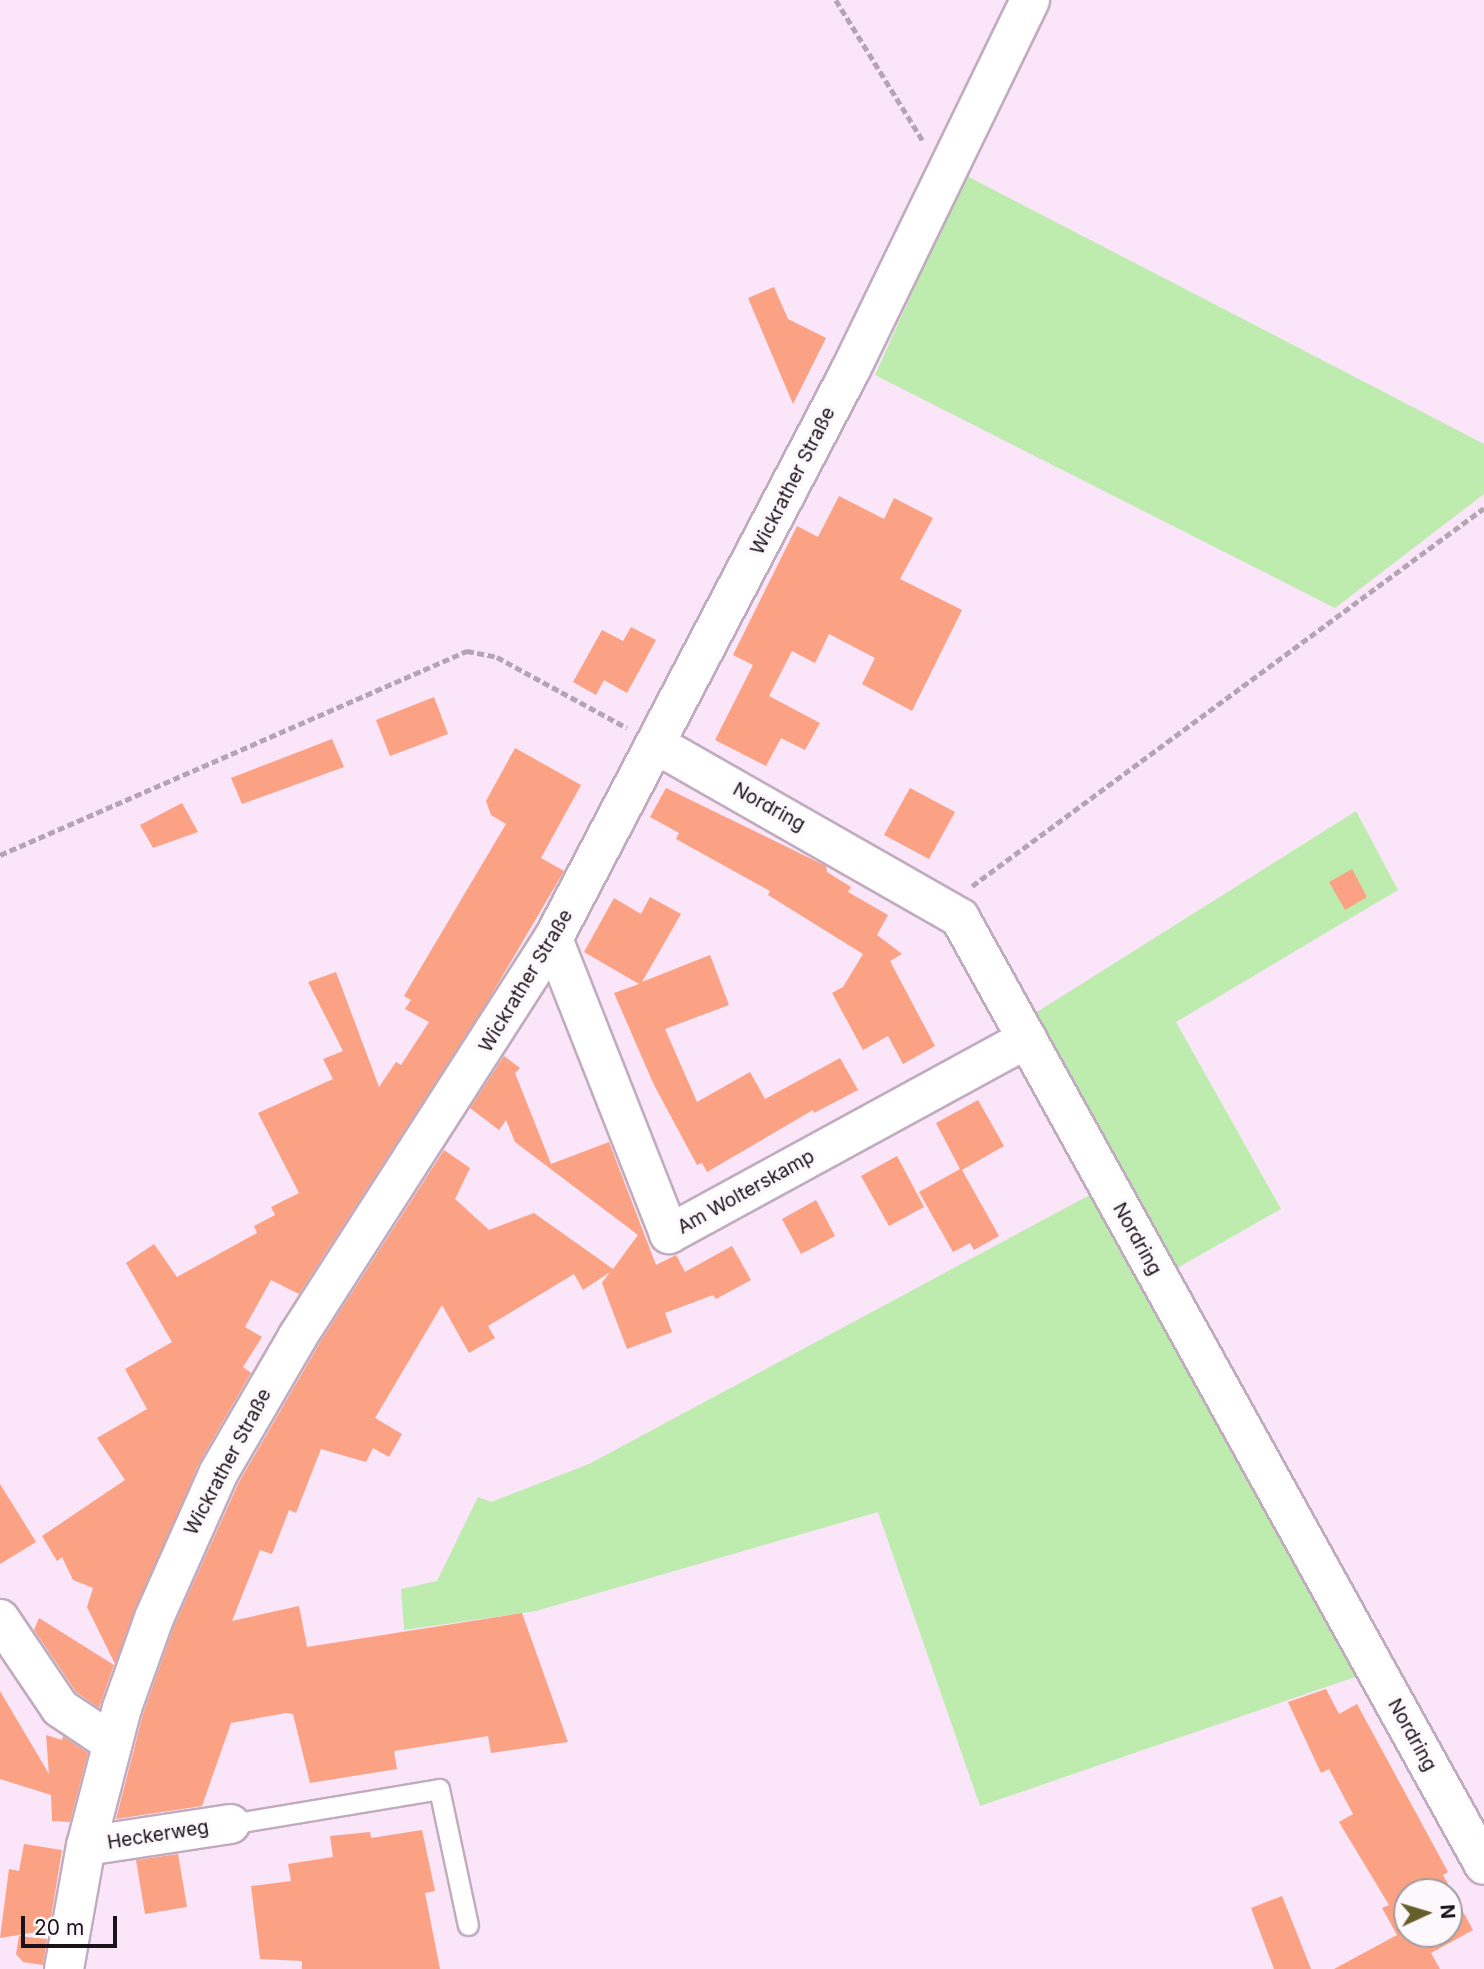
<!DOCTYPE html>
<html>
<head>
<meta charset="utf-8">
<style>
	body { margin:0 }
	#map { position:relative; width:1484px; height:1969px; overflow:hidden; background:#fbe5f9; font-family:Inter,sans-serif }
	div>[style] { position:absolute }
	.green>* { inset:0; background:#bdecae }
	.building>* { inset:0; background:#faa283 }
	.path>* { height:4.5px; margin-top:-2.25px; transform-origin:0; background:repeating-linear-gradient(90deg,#b5a4b3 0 7px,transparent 0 10.5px) }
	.roads { filter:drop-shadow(2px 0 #c1acbf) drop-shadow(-2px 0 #c1acbf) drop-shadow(0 2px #c1acbf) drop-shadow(0 -2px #c1acbf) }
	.lane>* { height:19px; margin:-9.5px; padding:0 9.5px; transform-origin:9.5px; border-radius:9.5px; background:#fff }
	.street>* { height:38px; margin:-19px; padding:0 19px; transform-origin:19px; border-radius:19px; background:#fff }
	.secondary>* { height:38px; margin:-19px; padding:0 19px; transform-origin:19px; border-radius:19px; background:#fff }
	span { translate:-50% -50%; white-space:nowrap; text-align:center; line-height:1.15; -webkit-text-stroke:7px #fdf8fc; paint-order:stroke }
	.street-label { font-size:19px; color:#1a1319 }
	.north { position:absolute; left:1393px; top:1878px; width:70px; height:70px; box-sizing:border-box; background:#fdf8fc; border:2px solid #a29ca1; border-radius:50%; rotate:86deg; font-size:19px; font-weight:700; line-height:28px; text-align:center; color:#1a1319 }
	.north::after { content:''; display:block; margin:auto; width:24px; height:32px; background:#665f2c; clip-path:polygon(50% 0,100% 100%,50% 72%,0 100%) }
	.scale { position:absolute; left:21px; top:1916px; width:96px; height:32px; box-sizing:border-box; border:4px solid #1a1319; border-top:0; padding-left:9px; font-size:21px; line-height:24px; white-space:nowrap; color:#1a1319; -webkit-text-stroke:5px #fdf8fc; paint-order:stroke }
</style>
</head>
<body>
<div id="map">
	<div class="green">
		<i style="clip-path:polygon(965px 175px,1484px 444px,1484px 494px,1335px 608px,875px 375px)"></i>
		<i style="clip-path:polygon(1356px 811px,1398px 890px,1176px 1022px,1281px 1209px,1172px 1271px,1029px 1017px)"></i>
		<i style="clip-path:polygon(1099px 1190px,1364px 1674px,980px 1806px,878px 1512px,536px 1611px,404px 1630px,401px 1589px,437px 1581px,478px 1497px,491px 1502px,589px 1464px)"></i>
	</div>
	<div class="building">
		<i style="clip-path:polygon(774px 287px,788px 319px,826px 338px,793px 404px,748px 298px)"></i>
		<i style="clip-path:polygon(839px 496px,884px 519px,894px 498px,933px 518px,900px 579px,962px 610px,912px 711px,862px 684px,875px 658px,829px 634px,815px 663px,792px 651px,769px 696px,820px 723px,805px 750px,781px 738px,766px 766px,715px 740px,753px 665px,733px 655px,797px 526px,818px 537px)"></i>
		<i style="clip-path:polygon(631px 627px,656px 640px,627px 693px,604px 680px,596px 695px,573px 682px,602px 630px,623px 641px)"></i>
		<i style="clip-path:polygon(434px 697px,448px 734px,390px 756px,376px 720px)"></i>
		<i style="clip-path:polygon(332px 739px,344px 767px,242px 804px,231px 778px)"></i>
		<i style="clip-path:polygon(515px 748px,581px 785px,541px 858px,564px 871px,486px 1004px,299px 1294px,271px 1280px,245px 1327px,262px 1337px,243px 1367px,251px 1373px,199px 1463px,115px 1664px,87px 1607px,93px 1588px,73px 1580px,62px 1557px,57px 1561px,42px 1536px,125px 1480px,97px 1438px,147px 1409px,125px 1369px,172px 1342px,126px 1263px,154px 1244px,177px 1277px,257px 1233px,254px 1226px,275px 1215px,271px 1207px,299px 1193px,258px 1113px,333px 1079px,323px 1059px,343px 1051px,308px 982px,336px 972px,379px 1087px,396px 1062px,401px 1065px,429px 1022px,405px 1009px,411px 1000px,404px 996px,506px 824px,491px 815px,486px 801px)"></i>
		<i style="clip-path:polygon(666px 788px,826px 866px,827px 872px,851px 887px,848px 892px,888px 915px,877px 935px,902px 954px,890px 961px,935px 1046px,903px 1064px,888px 1036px,863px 1050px,832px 993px,843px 987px,863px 954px,768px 895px,770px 891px,676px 839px,679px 833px,650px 817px)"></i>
		<i style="clip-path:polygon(910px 788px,955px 812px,929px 859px,884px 835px)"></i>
		<i style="clip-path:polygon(182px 803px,198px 832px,153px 848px,140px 825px)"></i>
		<i style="clip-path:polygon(1352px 869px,1367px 897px,1345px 910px,1329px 882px)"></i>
		<i style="clip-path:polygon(650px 897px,681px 914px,642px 982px,710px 955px,729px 1005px,665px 1029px,697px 1102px,750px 1072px,765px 1099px,840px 1058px,858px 1090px,814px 1113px,813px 1110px,707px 1172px,702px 1163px,697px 1165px,654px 1085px,614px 993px,639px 984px,584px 952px,614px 898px,641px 914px)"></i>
		<i style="clip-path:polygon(504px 1056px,520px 1068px,515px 1073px,551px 1164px,609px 1142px,656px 1265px,676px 1255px,685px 1272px,732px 1246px,751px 1280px,716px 1299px,713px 1295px,665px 1313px,672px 1332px,627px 1349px,602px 1283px,610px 1272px,583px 1290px,574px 1274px,488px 1326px,495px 1338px,469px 1353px,442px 1305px,375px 1418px,402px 1434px,389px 1457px,373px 1448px,366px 1462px,321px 1449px,296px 1513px,289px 1510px,272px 1554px,260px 1550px,232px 1621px,299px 1606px,307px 1647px,522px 1613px,568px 1742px,491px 1753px,488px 1736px,394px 1751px,397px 1769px,310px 1783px,293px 1714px,286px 1713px,231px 1723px,202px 1806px,116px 1819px,143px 1714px,174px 1626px,239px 1482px,322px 1339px,444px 1150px,470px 1168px,455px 1199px,489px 1230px,534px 1213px,613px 1269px,638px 1235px,515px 1142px,506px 1120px,499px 1130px,470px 1108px)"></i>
		<i style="clip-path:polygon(978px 1100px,1004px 1146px,962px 1170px,999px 1236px,974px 1250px,970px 1243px,953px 1252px,919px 1192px,960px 1169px,936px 1123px)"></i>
		<i style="clip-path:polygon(897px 1156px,924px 1207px,889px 1226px,861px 1176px)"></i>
		<i style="clip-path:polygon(816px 1200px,835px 1236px,801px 1254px,782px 1219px)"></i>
		<i style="clip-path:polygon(0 1484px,36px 1542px,0 1564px)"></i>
		<i style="clip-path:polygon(39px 1618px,114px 1665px,99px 1708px,76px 1692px,34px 1630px)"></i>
		<i style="clip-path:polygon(evenodd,1326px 1689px,1339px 1714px,1357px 1704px,1448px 1872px,1443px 1875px,1473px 1930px,1431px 1953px,1440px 1969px,1334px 1969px,1397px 1935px,1382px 1908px,1389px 1905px,1339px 1822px,1353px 1814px,1329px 1769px,1321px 1773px,1288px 1702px,1326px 1689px,1407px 1892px,1449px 1892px,1449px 1934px,1407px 1934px,1407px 1892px)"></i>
		<i style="clip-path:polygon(0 1691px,49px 1774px,46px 1735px,62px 1740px,63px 1736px,88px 1753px,70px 1822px,52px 1821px,51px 1795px,0 1779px)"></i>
		<i style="clip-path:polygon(422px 1830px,435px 1891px,425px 1893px,440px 1969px,302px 1969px,302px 1961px,260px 1959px,251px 1886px,291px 1881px,288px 1864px,333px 1857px,330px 1836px,370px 1832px,371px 1838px)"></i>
		<i style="clip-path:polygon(24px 1844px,62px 1850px,49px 1930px,0 1938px,9px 1869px,19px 1871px)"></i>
		<i style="clip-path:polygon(178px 1854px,187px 1907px,145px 1914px,136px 1860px)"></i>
		<i style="clip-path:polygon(1282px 1896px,1311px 1969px,1274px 1969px,1251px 1908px)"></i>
		<i style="clip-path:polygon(19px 1936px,47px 1939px,43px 1965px,23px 1962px,16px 1954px)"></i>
	</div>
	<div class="path">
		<i style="left:836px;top:0;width:166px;rotate:58.3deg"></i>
		<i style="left:0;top:855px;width:510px;rotate:-23.6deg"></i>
		<i style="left:467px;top:651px;width:31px;rotate:11deg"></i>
		<i style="left:497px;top:657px;width:148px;rotate:28.6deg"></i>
		<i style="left:972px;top:886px;width:636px;rotate:-36.44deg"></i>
	</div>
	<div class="roads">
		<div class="lane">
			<i style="left:230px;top:1824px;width:212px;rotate:-9.5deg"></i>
			<i style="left:439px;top:1789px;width:139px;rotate:78deg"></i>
		</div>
		<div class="street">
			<i style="left:657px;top:745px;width:349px;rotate:29.7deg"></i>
			<i style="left:960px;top:918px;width:1082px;rotate:61.04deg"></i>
			<i style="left:553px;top:939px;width:317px;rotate:68.5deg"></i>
			<i style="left:669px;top:1234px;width:408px;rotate:-28.6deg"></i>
			<i style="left:0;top:1619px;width:107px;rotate:56deg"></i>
			<i style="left:60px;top:1708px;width:61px;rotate:33.7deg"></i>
			<i style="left:86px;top:1846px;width:146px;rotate:-8.7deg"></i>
		</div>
		<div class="secondary">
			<i style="left:64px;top:1969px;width:125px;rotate:-79.9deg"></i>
			<i style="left:86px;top:1846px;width:143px;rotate:-75.4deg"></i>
			<i style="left:122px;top:1708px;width:96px;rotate:-70.4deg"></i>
			<i style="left:154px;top:1618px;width:160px;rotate:-66deg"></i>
			<i style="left:219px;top:1472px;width:157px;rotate:-59.8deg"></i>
			<i style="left:298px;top:1336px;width:472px;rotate:-57.3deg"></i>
			<i style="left:553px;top:939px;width:643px;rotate:-62.4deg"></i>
			<i style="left:851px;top:369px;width:410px;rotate:-64.1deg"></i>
		</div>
	</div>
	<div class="street-label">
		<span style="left:793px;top:481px;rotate:-63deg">Wickrather Straße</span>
		<span style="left:769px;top:807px;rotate:29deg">Nordring</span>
		<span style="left:526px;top:981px;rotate:-59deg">Wickrather Straße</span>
		<span style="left:746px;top:1192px;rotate:-29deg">Am Wolterskamp</span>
		<span style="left:1137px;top:1239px;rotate:61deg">Nordring</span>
		<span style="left:228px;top:1462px;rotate:-62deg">Wickrather Straße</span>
		<span style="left:1412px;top:1735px;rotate:61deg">Nordring</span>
		<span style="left:158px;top:1835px;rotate:-9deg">Heckerweg</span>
	</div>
	<div class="north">N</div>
	<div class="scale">20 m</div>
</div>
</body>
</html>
